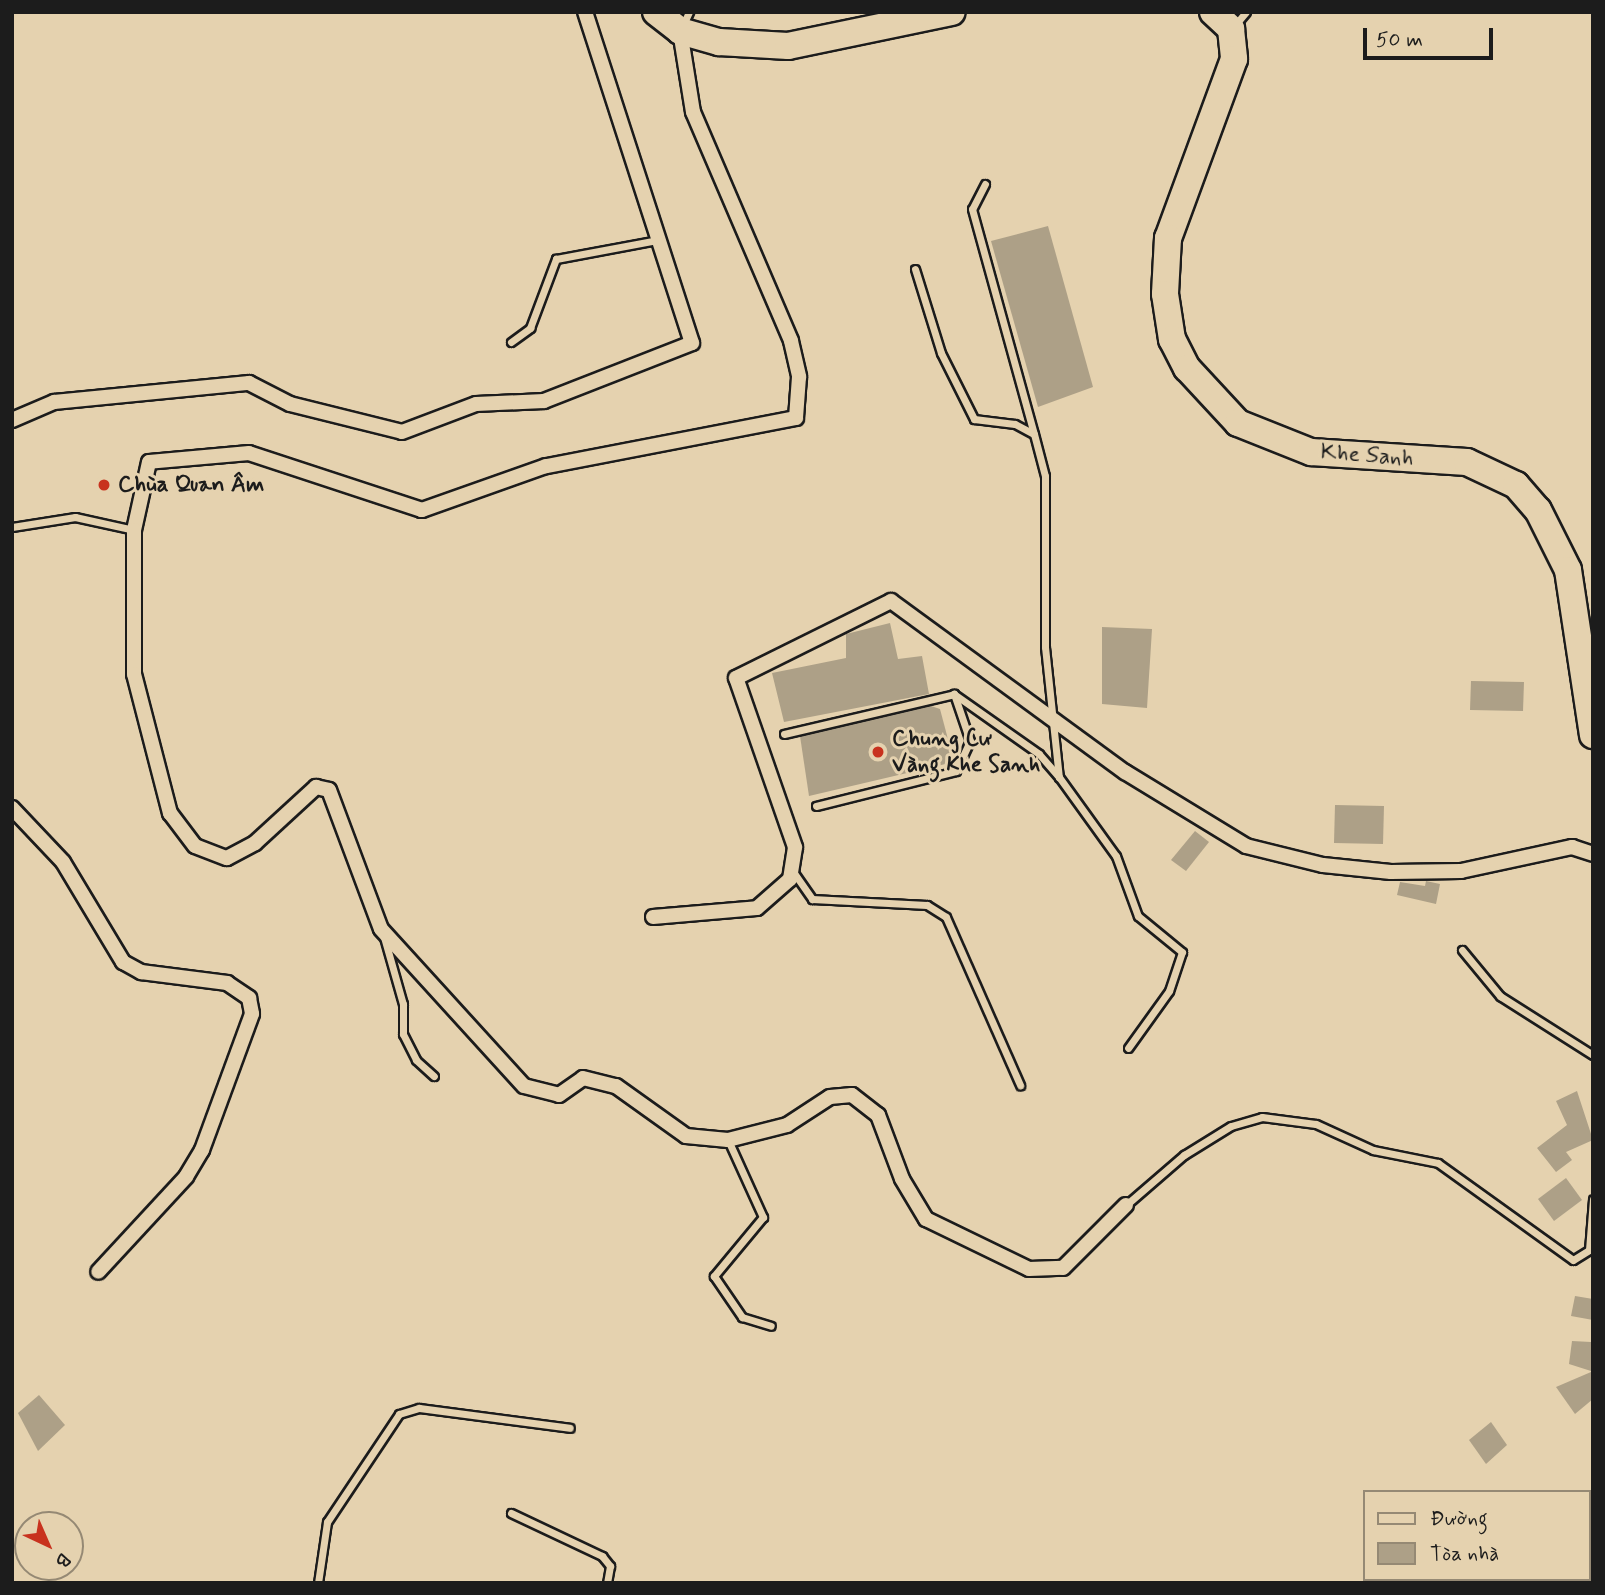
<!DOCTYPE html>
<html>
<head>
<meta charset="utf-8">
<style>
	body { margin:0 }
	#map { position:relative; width:1605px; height:1595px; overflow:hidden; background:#e5d2af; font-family:Mynerve,sans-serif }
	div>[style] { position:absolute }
	.building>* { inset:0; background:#ada087 }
	.roads { filter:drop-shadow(2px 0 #1c1c1c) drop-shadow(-2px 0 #1c1c1c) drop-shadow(0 2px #1c1c1c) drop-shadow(0 -2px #1c1c1c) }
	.lane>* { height:7px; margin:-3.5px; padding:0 3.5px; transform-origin:3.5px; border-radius:3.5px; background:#e5d2af }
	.street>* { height:14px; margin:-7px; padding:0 7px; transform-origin:7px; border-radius:7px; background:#e5d2af }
	.highway>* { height:26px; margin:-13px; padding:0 13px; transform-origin:13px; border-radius:13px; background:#e5d2af }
	.dots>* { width:19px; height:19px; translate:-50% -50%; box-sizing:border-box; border:4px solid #e5d2af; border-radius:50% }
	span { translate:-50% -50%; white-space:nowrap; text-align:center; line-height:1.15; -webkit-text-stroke:6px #e5d2af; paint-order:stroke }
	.street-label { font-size:23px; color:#1c1c1c }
	.poi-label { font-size:23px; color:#1c1c1c; font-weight:700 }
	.left { translate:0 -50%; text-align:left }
	.frame { position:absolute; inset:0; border:14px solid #1c1c1c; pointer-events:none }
	.legend { position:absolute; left:1363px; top:1490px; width:228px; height:91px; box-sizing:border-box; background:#e5d2af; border:2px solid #958974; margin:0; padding:9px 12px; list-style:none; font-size:21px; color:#1c1c1c }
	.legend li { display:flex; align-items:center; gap:14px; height:35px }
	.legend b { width:35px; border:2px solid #958974 }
	.north { position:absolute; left:14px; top:1511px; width:70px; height:70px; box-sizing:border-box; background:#e5d2af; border:2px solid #958974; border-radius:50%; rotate:136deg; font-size:19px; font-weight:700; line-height:28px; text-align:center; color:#1c1c1c }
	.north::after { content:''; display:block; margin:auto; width:24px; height:32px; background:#c8321e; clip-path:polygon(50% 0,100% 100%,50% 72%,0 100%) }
	.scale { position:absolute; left:1363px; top:28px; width:130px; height:32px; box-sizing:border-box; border:4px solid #1c1c1c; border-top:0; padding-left:9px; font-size:21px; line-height:24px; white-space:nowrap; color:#1c1c1c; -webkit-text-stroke:5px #e5d2af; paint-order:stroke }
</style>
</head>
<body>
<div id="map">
	<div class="building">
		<i style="clip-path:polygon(1048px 226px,1093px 387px,1038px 407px,991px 241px)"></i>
		<i style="clip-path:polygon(890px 623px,898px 659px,922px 656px,929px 694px,784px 722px,772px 673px,846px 658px,846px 634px)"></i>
		<i style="clip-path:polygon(1102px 627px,1152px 629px,1147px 708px,1102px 704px)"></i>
		<i style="clip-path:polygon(1471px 681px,1524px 682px,1523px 711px,1470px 710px)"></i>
		<i style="clip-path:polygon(931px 706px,940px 709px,954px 762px,809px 796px,800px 736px)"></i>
		<i style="clip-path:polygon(1335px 805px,1384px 806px,1383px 844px,1334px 843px)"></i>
		<i style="clip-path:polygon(1195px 831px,1209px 842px,1186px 871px,1171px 860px)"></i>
		<i style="clip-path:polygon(1426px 881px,1440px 884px,1436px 904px,1397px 895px,1400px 882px,1425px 886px)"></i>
		<i style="clip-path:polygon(1577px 1091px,1593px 1140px,1566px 1152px,1572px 1160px,1556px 1172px,1537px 1148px,1567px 1125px,1556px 1101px)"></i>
		<i style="clip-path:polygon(1566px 1178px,1582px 1200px,1554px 1221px,1538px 1199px)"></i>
		<i style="clip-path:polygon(1575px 1296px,1593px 1299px,1593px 1320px,1571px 1316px)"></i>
		<i style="clip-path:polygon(1572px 1341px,1591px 1342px,1591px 1371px,1569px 1364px)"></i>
		<i style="clip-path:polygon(1591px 1372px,1593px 1399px,1575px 1414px,1556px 1387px)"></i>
		<i style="clip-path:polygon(39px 1395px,65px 1425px,38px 1451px,18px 1413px)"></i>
		<i style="clip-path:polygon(1491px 1422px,1507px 1445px,1486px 1464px,1469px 1440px)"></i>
	</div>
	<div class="roads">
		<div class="lane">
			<i style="left:1235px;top:25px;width:17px;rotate:-50deg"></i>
			<i style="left:682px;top:27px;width:17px;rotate:-65deg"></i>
			<i style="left:985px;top:184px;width:28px;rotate:117deg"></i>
			<i style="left:972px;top:209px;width:233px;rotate:74.6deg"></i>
			<i style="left:915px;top:269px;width:88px;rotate:72.8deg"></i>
			<i style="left:941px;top:353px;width:74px;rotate:63.4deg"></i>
			<i style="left:974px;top:419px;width:41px;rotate:7deg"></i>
			<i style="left:1015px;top:424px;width:21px;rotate:28deg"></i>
			<i style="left:1034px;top:434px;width:43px;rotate:75.3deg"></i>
			<i style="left:1045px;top:476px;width:171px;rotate:90deg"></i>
			<i style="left:1045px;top:647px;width:131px;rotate:83.9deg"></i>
			<i style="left:1059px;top:777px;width:97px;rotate:54.2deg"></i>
			<i style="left:1116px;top:856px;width:64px;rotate:69.9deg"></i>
			<i style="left:1138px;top:916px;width:57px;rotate:39.3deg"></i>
			<i style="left:1182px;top:952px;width:41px;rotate:108.4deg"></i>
			<i style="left:1169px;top:991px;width:70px;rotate:125.7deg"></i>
			<i style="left:511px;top:342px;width:24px;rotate:-36deg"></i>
			<i style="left:530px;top:328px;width:74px;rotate:-69.4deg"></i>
			<i style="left:556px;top:259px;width:104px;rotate:-10.6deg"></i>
			<i style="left:12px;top:527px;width:64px;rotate:-9deg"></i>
			<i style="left:75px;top:517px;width:60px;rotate:12.4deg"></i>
			<i style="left:784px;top:734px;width:175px;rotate:-13.2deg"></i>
			<i style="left:954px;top:694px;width:104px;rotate:35.2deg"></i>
			<i style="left:1039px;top:754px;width:30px;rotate:49deg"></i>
			<i style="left:816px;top:806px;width:144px;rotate:-14deg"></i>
			<i style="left:956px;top:771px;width:33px;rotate:-65deg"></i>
			<i style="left:970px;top:741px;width:50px;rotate:-108.8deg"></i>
			<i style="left:794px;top:873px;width:32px;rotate:55deg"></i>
			<i style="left:812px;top:899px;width:115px;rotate:3deg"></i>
			<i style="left:927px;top:905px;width:22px;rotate:32deg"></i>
			<i style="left:946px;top:917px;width:184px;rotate:66.2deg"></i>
			<i style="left:384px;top:937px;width:70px;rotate:74.2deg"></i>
			<i style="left:403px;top:1004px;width:30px;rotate:90deg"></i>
			<i style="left:403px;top:1034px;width:29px;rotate:63deg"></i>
			<i style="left:416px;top:1060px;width:24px;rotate:42deg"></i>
			<i style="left:1462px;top:950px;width:60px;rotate:50.4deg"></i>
			<i style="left:1500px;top:996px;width:110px;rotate:32.4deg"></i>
			<i style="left:728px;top:1140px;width:85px;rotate:65.6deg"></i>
			<i style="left:763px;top:1217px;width:77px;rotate:129.7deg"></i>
			<i style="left:714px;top:1276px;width:50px;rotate:55.7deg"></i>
			<i style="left:742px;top:1317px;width:30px;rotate:17deg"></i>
			<i style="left:1126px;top:1205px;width:77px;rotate:-40.8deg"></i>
			<i style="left:1184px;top:1155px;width:55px;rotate:-31.7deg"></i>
			<i style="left:1231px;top:1126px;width:32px;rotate:-16deg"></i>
			<i style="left:1262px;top:1117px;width:54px;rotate:7.4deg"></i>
			<i style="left:1316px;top:1124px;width:63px;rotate:24.5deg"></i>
			<i style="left:1373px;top:1150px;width:66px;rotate:11.3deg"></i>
			<i style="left:1438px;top:1163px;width:166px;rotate:35.7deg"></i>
			<i style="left:1573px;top:1260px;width:19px;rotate:-32deg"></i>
			<i style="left:1589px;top:1250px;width:51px;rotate:-85.5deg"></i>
			<i style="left:511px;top:1513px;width:101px;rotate:25.3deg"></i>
			<i style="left:602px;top:1556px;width:13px;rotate:51deg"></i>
			<i style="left:610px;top:1566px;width:17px;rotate:100deg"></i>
			<i style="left:318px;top:1583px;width:62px;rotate:-81.6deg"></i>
			<i style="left:327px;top:1522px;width:130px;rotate:-56.3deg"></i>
			<i style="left:399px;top:1414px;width:21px;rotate:-17deg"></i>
			<i style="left:419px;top:1408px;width:152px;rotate:7.5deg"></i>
		</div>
		<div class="street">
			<i style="left:680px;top:31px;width:82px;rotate:80.9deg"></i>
			<i style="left:693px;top:112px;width:249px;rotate:66.8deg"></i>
			<i style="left:791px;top:341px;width:37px;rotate:77deg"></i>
			<i style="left:799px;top:377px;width:41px;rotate:94.2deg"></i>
			<i style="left:796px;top:418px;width:255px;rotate:169.1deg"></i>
			<i style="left:546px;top:466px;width:132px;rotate:160.5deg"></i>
			<i style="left:422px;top:510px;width:182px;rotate:-161.8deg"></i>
			<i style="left:249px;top:453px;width:100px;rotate:174.9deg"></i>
			<i style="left:149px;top:462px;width:70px;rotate:102.4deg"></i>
			<i style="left:134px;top:530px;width:144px;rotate:90deg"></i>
			<i style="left:134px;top:674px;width:144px;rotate:75.5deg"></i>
			<i style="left:170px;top:813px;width:41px;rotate:52.9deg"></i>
			<i style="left:195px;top:846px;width:34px;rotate:21deg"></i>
			<i style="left:227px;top:858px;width:32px;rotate:-28deg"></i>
			<i style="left:255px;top:843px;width:83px;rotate:-42.6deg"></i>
			<i style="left:316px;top:787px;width:13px;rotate:13deg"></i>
			<i style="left:329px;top:790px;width:148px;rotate:69.5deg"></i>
			<i style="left:381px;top:929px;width:212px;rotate:47.7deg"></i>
			<i style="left:524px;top:1086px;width:36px;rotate:14deg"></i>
			<i style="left:559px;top:1095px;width:29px;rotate:-35deg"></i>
			<i style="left:583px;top:1078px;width:34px;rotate:14deg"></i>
			<i style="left:616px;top:1086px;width:86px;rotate:35.5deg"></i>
			<i style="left:686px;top:1136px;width:42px;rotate:5.4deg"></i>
			<i style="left:728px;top:1140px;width:61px;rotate:-14.3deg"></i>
			<i style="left:787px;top:1125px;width:51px;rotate:-33.1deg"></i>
			<i style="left:830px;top:1097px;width:22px;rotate:-5deg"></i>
			<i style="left:852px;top:1095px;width:33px;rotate:38deg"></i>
			<i style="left:878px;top:1115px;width:68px;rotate:69.4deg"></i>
			<i style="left:902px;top:1179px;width:47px;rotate:59deg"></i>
			<i style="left:926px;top:1219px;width:114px;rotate:25.9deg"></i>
			<i style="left:1029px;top:1269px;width:34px;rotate:-2deg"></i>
			<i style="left:1063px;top:1268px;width:89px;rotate:-45deg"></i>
			<i style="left:12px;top:420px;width:46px;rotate:-23.2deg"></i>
			<i style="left:54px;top:402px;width:196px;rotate:-5.6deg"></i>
			<i style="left:249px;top:383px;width:46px;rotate:27.1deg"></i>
			<i style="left:290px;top:404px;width:115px;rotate:14deg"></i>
			<i style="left:402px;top:432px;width:79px;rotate:-20.7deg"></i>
			<i style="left:476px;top:404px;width:68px;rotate:-2.5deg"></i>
			<i style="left:544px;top:401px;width:159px;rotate:-21.4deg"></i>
			<i style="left:692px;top:343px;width:348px;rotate:-107.9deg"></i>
			<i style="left:12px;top:808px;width:74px;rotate:46.6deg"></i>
			<i style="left:63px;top:862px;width:117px;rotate:59deg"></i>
			<i style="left:123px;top:962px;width:21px;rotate:29deg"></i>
			<i style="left:141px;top:972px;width:87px;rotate:7.3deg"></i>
			<i style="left:227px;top:983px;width:27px;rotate:34deg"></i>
			<i style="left:249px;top:998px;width:16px;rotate:79deg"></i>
			<i style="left:252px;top:1014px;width:145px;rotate:110.2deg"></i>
			<i style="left:202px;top:1150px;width:31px;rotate:121deg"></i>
			<i style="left:186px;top:1177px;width:129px;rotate:132.8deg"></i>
			<i style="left:653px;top:917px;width:104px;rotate:-4.9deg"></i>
			<i style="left:757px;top:908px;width:44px;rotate:-41.3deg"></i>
			<i style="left:790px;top:879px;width:32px;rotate:-81deg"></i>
			<i style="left:795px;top:847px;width:179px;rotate:-109.2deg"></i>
			<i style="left:736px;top:678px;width:173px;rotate:-26.4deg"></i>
			<i style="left:891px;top:601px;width:290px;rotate:36.2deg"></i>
			<i style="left:1125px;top:772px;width:142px;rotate:31.4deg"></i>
			<i style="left:1246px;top:846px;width:79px;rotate:13.9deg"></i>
			<i style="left:1323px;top:865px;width:68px;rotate:5.9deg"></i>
			<i style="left:1391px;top:872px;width:70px;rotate:-0.8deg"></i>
			<i style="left:1461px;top:871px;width:114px;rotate:-12.2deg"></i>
			<i style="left:1572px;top:847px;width:22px;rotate:18deg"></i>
		</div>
		<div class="highway">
			<i style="left:656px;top:12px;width:31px;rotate:38deg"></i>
			<i style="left:680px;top:31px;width:41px;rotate:15.8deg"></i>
			<i style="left:719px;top:42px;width:69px;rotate:3.3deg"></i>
			<i style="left:788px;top:46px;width:167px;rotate:-11.7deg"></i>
			<i style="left:1213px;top:12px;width:25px;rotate:43deg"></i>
			<i style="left:1231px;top:29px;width:30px;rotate:84deg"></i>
			<i style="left:1234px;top:59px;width:191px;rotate:110.2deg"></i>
			<i style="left:1168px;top:238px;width:56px;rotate:93.1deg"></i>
			<i style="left:1165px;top:294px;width:46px;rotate:81.2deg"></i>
			<i style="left:1172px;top:339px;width:33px;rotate:63deg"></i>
			<i style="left:1187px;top:368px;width:75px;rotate:47.2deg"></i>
			<i style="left:1238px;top:423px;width:79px;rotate:21.7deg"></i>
			<i style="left:1311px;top:452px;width:156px;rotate:3.7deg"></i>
			<i style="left:1467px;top:462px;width:54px;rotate:25.1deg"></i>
			<i style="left:1516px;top:485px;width:33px;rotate:49deg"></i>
			<i style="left:1538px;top:510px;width:67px;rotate:63.4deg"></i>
			<i style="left:1568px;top:570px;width:167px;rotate:81.4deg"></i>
		</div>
	</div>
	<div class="dots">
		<i style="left:104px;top:485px;background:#c8321e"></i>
		<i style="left:878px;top:752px;background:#c8321e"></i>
	</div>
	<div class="street-label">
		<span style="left:1367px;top:456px;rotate:4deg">Khe Sanh</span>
	</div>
	<div class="poi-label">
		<span class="left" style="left:118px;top:485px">Chùa Quan Âm</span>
		<span class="left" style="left:892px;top:752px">Chung Cư<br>Vàng Khe Sanh</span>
	</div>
	<div class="frame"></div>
	<ul class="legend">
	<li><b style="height:9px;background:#e5d2af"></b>Đường</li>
	<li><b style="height:19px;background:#ada087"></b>Tòa nhà</li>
	</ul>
	<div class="north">B</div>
	<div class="scale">50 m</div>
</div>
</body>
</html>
